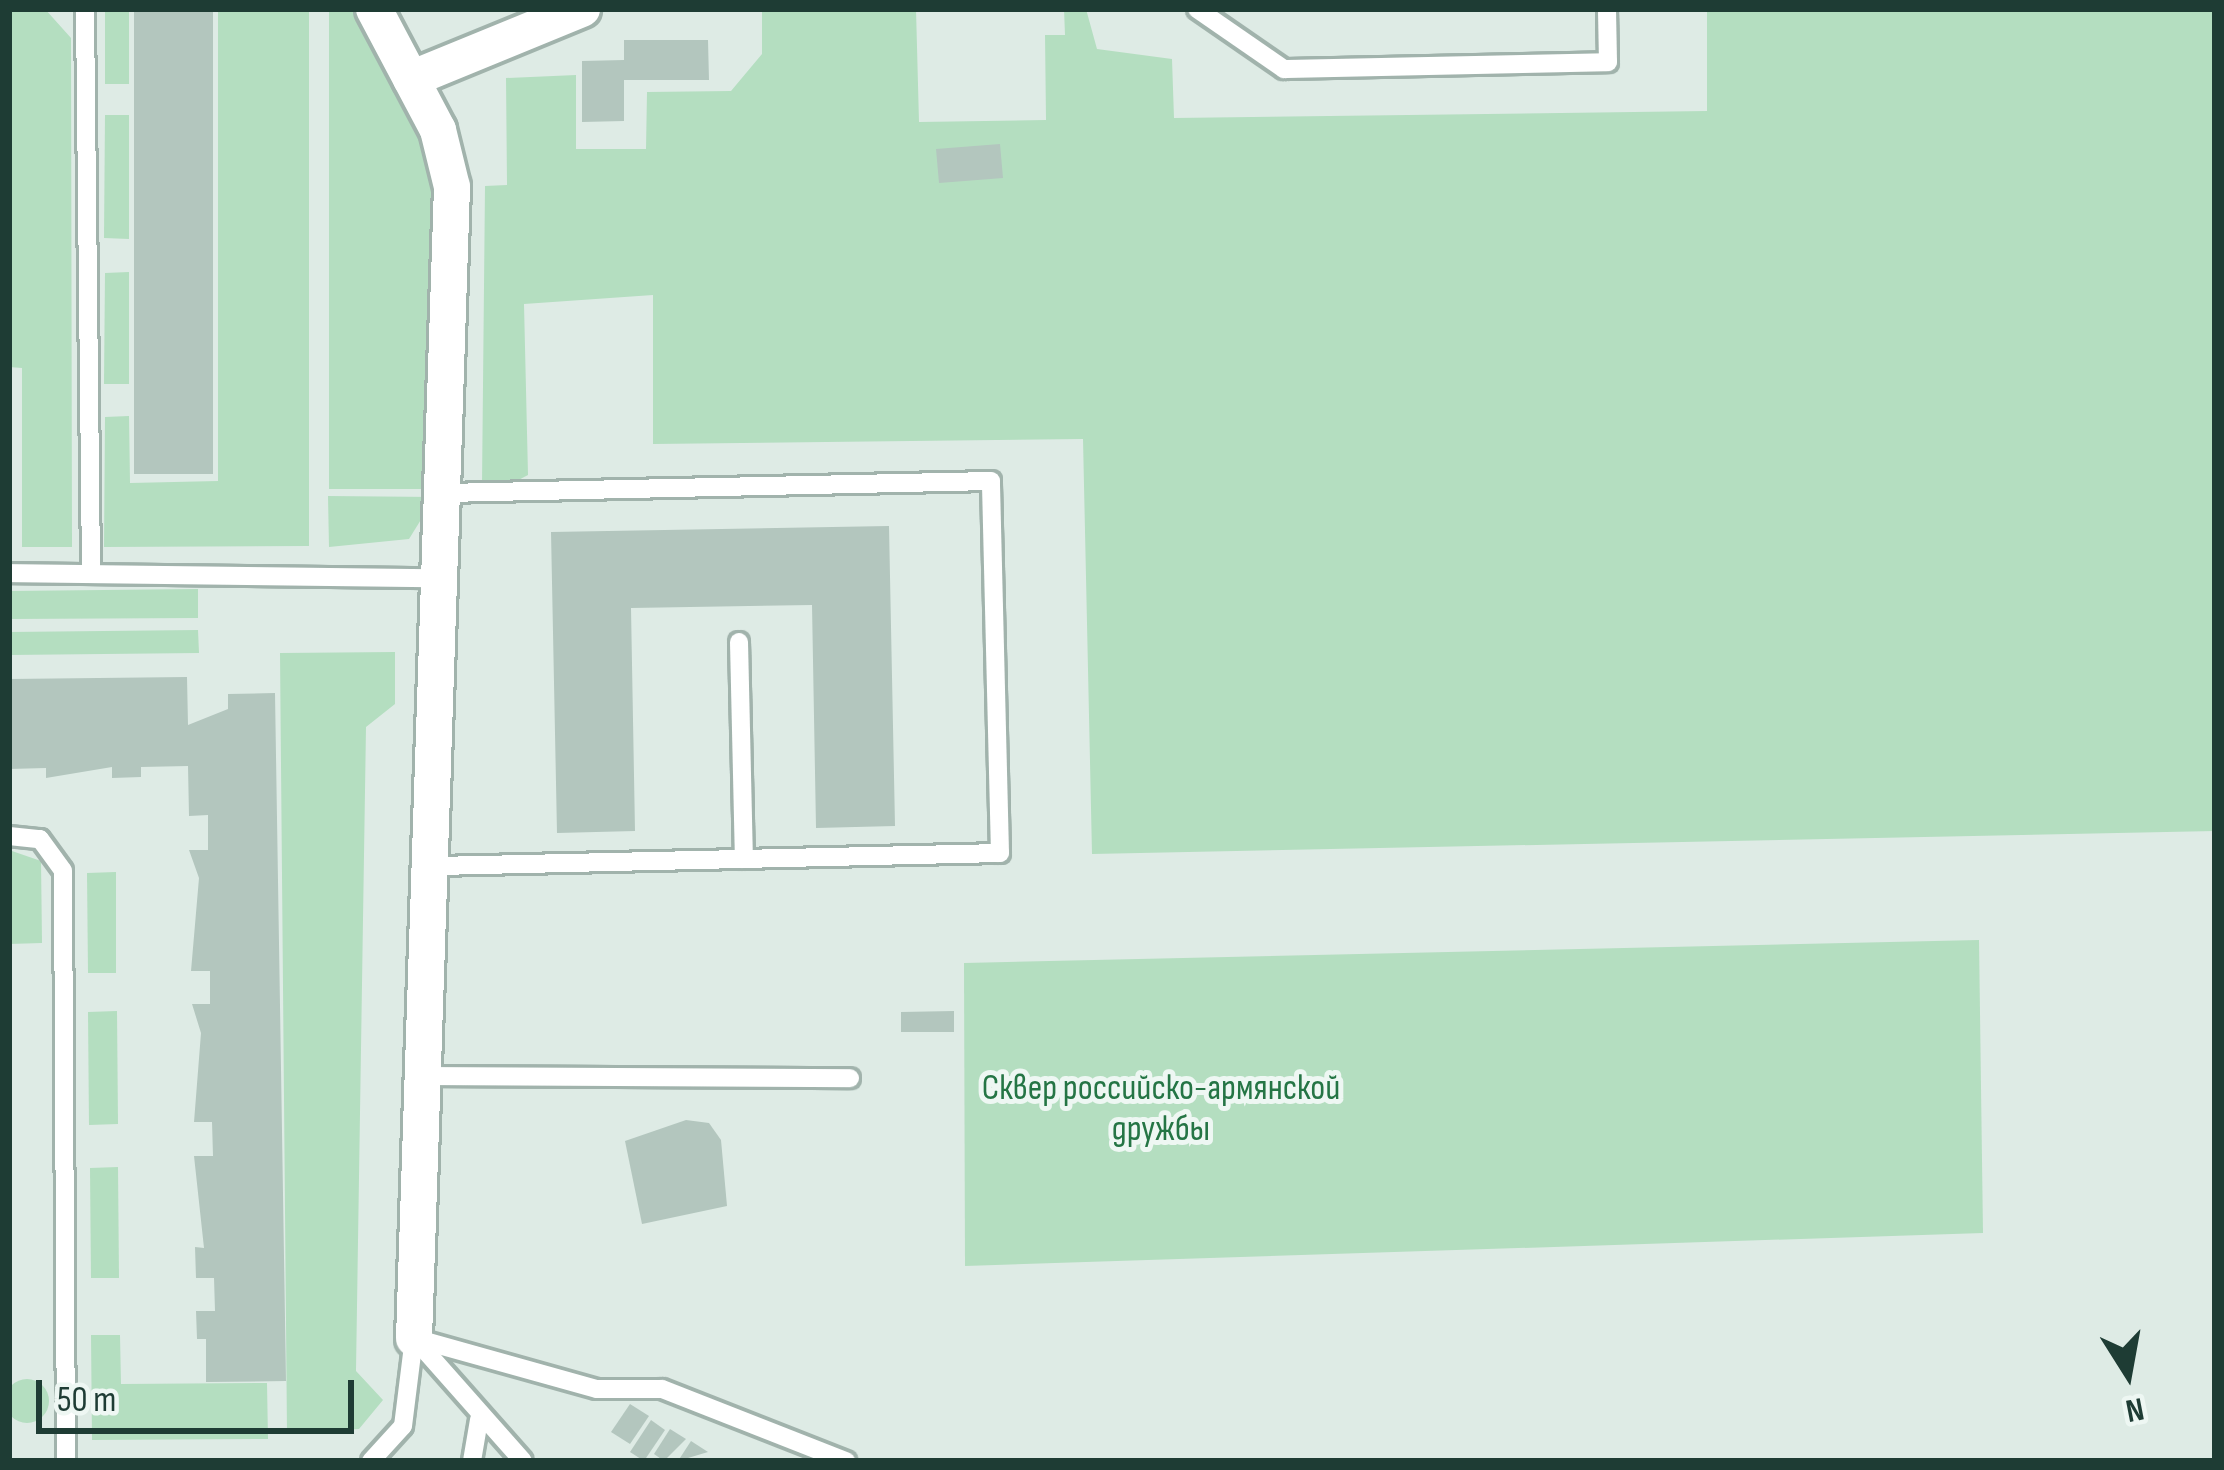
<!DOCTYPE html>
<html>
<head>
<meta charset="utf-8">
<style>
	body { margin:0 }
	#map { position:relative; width:2224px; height:1470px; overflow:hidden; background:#deebe5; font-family:"Sofia Sans Condensed",sans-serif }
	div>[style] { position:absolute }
	.green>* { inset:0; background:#b4dec0 }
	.round { border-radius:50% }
	.building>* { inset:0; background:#b3c6be }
	.roads { filter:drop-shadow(3px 0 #a1b3ac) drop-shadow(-3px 0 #a1b3ac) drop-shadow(0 3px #a1b3ac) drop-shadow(0 -3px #a1b3ac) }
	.lane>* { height:18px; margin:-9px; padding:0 9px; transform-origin:9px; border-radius:9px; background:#fff }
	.street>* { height:36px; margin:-18px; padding:0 18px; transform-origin:18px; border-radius:18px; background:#fff }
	span { translate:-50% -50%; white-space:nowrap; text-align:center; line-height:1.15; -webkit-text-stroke:10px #eef7f3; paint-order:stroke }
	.park-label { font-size:36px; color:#257545 }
	.frame { position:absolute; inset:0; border:12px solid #1e3c34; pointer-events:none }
	.north { position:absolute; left:2068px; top:1314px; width:120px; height:120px; -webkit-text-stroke:9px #eef7f3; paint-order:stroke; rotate:169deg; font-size:33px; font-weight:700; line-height:48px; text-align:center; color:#1e3c34 }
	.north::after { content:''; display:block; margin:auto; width:42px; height:54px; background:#1e3c34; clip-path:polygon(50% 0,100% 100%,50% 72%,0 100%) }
	.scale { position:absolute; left:36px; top:1380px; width:318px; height:54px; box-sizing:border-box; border:6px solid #1e3c34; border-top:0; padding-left:15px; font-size:36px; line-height:42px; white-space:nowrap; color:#1e3c34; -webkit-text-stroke:9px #eef7f3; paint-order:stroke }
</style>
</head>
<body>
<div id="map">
	<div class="green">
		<i style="clip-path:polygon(9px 9px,45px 9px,71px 38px,72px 547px,22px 547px,22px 368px,9px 367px)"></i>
		<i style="clip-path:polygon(105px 9px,129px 9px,129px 84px,105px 84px)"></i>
		<i style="clip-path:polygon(218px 9px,309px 9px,309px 546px,104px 547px,105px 417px,129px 416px,130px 483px,218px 481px)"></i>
		<i style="clip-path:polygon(329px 9px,354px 9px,435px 171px,435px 489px,329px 489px)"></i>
		<i style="clip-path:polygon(762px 9px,916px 9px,919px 122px,1046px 120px,1045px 35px,1065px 35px,1064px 9px,1086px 9px,1097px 49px,1172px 59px,1174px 118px,1707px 111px,1707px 9px,2215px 9px,2215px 831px,1092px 854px,1083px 439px,653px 444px,653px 295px,524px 304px,528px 475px,494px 493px,482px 485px,485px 186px,507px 185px,506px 78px,576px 75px,576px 149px,646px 149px,647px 92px,731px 91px,762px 54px)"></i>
		<i style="clip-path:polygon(105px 115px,129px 115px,129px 239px,104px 238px)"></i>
		<i style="clip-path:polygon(129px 272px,129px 384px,104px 384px,105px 273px)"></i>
		<i style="clip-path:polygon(328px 496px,435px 497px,409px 539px,329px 547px)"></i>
		<i style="clip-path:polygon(198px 589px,198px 618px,9px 619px,9px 591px)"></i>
		<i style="clip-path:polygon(198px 630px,199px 653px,9px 655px,9px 632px)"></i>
		<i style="clip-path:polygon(395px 652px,395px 704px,366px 727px,356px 1371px,383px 1400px,359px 1429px,287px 1433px,280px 653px)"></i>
		<i style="clip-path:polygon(9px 850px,41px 861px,42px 943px,9px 944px)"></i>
		<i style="clip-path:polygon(116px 872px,116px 973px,88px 973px,87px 873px)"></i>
		<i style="clip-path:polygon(1979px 940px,1983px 1233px,965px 1266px,964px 963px)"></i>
		<i style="clip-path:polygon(117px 1011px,118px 1124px,89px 1125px,88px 1012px)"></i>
		<i style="clip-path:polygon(118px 1167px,119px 1278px,91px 1278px,90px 1168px)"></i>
		<i style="clip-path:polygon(91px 1335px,120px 1335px,121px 1384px,267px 1383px,268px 1439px,92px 1440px)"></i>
		<i class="round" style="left:5px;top:1379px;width:44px;height:44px"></i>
	</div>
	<div class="building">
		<i style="clip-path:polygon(134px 9px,213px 9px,213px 474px,134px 474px)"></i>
		<i style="clip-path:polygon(624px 40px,708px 40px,709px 80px,624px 80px,624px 121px,582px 122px,582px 61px,624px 60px)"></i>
		<i style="clip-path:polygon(1000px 144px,1003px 178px,939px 183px,936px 149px)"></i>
		<i style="clip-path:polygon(889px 526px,895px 826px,816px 828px,812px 605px,631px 608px,635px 831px,557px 833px,551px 532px)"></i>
		<i style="clip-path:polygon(187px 677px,188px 725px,228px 709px,228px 694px,275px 693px,286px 1381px,206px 1382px,206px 1339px,197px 1339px,196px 1311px,215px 1311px,214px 1278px,196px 1278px,195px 1247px,204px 1248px,194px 1156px,213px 1156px,212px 1122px,194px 1122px,201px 1033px,192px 1004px,210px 1004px,210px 971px,191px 971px,199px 878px,189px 850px,208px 850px,208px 815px,189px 816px,188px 766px,141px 767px,141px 777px,112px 778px,112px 767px,46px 778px,46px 768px,9px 769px,9px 679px)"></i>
		<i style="clip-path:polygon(954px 1011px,954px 1032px,901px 1032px,901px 1012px)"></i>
		<i style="clip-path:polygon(686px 1120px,709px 1123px,721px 1140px,727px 1206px,642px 1224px,625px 1141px)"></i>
		<i style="clip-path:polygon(630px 1404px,649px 1416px,630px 1444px,611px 1432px)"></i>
		<i style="clip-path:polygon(651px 1420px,665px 1430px,644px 1461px,630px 1452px)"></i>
		<i style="clip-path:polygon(670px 1429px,686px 1439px,664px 1461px,654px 1454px)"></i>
		<i style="clip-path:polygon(691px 1441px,708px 1452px,678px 1461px)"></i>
	</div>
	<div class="roads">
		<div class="lane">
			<i style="left:85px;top:9px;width:565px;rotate:89.39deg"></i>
			<i style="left:1197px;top:9px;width:106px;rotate:34.6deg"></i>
			<i style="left:1284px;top:69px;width:324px;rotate:-1.2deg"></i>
			<i style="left:1608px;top:62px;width:53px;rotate:-91.1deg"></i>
			<i style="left:9px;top:573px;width:435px;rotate:0.7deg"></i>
			<i style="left:739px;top:642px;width:217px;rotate:88.7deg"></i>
			<i style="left:9px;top:836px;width:31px;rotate:6deg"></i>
			<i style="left:40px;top:839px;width:39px;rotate:54deg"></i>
			<i style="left:63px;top:871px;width:590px;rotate:89.71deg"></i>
			<i style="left:437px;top:866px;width:563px;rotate:-1.32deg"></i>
			<i style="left:1000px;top:853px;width:372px;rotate:-91.4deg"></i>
			<i style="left:991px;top:481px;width:544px;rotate:178.74deg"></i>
			<i style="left:430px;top:1076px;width:420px;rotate:0.3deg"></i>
			<i style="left:414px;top:1338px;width:190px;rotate:15.6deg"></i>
			<i style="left:597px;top:1389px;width:65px"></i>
			<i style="left:662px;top:1389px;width:198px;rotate:21.4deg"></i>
			<i style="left:414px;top:1338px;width:164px;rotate:48.5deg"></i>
			<i style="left:371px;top:1461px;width:47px;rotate:-47.6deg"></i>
			<i style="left:403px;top:1426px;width:89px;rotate:-82.9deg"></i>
			<i style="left:472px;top:1461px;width:42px;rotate:-80.3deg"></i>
		</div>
		<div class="street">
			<i style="left:374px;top:9px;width:137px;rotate:62.1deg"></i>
			<i style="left:438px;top:130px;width:59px;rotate:76.2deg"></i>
			<i style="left:452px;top:187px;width:1152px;rotate:91.89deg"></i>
			<i style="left:411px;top:79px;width:185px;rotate:-22.3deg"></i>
		</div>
	</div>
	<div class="park-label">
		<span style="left:1161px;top:1109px">Сквер российско-армянской<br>дружбы</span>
	</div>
	<div class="frame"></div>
	<div class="north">N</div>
	<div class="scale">50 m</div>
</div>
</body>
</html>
